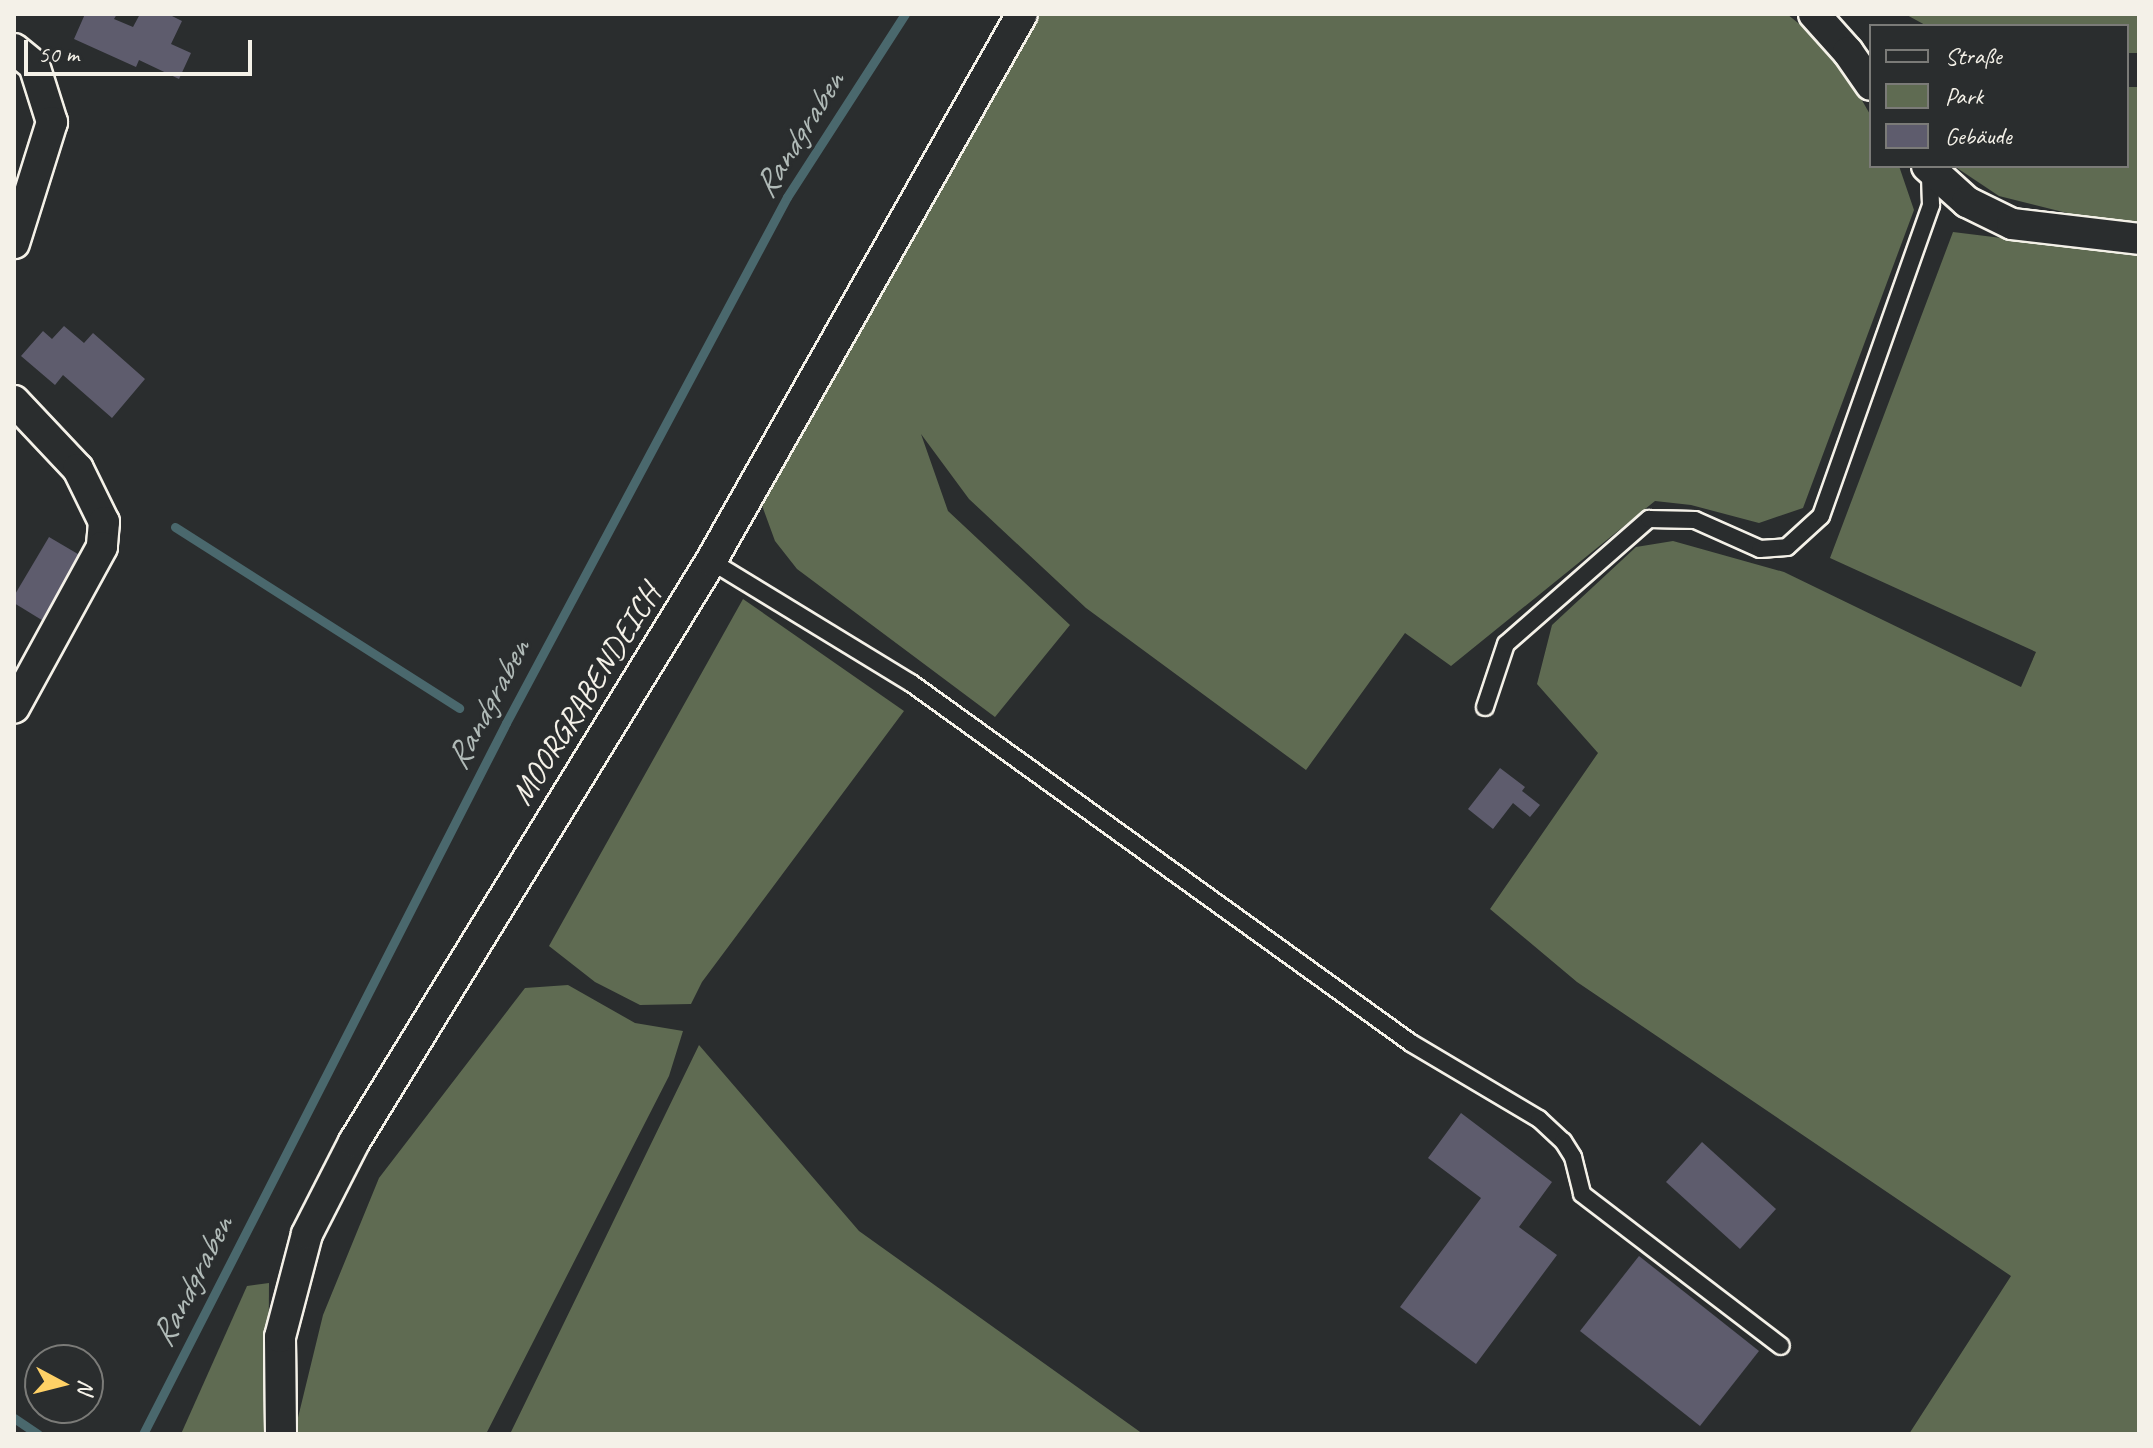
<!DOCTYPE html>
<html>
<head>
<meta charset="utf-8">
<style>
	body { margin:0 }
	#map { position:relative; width:2153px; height:1448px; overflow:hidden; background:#2a2d2e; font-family:Caveat,sans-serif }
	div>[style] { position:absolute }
	.green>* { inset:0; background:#5f6b52 }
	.stream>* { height:9px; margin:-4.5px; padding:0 4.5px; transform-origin:4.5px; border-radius:4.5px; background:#4a686d }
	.building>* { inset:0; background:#5e5c6d }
	.roads { filter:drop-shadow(2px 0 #f4f1e8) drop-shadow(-2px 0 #f4f1e8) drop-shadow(0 2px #f4f1e8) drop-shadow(0 -2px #f4f1e8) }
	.lane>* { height:16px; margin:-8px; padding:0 8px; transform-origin:8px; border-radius:8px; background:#2a2d2e }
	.street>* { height:30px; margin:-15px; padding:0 15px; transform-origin:15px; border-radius:15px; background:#2a2d2e }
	span { translate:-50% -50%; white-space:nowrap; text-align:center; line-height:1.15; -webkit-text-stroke:6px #2a2d2e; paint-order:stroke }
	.street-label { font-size:32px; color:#f4f1e8 }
	.water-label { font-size:34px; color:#b0bab7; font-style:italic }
	.frame { position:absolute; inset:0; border:16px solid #f4f1e8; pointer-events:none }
	.legend { position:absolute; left:1869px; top:24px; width:260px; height:144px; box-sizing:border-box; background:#2a2d2e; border:2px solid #7b7b78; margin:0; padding:10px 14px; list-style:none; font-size:24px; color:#f4f1e8 }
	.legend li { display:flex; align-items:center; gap:16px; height:40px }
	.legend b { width:40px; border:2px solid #7b7b78 }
	.north { position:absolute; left:24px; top:1344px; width:80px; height:80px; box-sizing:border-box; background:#2a2d2e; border:2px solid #7b7b78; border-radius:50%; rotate:97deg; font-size:22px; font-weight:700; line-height:32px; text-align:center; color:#f4f1e8 }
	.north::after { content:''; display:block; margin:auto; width:28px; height:36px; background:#ffd166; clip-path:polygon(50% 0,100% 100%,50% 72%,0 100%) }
	.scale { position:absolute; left:24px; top:40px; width:228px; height:36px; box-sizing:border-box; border:4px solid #f4f1e8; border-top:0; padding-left:10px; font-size:24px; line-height:28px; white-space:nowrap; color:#f4f1e8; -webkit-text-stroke:6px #2a2d2e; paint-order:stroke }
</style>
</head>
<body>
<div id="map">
	<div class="green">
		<i style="clip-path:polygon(1038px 14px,1787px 14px,1814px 36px,1852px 83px,1871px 116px,1871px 166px,1899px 166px,1914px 210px,1803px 508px,1759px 523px,1691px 505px,1655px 501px,1451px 666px,1405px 633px,1306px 770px,1086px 608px,969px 499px,921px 434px,948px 511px,1070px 625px,995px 717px,797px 569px,775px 541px,760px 500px,787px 439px)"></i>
		<i style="clip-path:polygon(1905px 14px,2139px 14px,2139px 53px,2127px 53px,2127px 26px,1927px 26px)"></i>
		<i style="clip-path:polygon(2127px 87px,2139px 87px,2139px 224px,2087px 218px,1999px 196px,1954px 166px,2127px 166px)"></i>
		<i style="clip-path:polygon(1953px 232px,2139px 255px,2139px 1434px,1909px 1434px,2011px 1276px,1577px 982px,1490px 909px,1598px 753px,1537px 684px,1552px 625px,1636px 547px,1673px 541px,1784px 572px,2021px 687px,2036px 652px,1830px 558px)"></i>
		<i style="clip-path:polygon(743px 599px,904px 711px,702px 982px,691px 1004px,640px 1005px,595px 982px,549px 946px)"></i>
		<i style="clip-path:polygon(568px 985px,635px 1023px,683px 1031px,669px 1076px,486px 1434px,294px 1434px,323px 1315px,379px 1178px,525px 988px)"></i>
		<i style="clip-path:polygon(699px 1045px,859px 1231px,1143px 1434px,510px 1434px)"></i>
		<i style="clip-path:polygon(269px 1283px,268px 1434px,181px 1434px,247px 1286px)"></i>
	</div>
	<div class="stream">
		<i style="left:175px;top:527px;width:337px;rotate:32.5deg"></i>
		<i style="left:14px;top:1418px;width:29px;rotate:34deg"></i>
		<i style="left:143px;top:1434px;width:798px;rotate:-62.95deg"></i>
		<i style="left:506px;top:723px;width:596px;rotate:-61.89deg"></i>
		<i style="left:787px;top:197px;width:218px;rotate:-57.2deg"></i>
	</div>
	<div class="building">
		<i style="clip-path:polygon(85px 14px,117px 14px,114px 19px,133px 27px,140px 14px,168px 14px,182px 21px,171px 44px,191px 53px,179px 79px,139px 60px,136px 67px,74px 39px)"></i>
		<i style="clip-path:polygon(64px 326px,84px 343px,93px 333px,145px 379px,112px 418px,63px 375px,55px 385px,21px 356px,43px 331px,52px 339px)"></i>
		<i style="clip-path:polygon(49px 537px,83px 557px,45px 622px,14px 603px,14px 596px)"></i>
		<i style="clip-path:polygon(1500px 768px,1525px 787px,1522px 791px,1540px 805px,1530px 817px,1513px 803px,1493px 829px,1468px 809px)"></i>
		<i style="clip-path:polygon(1461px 1113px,1552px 1182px,1519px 1227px,1557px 1255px,1476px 1364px,1400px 1307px,1481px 1198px,1428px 1158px)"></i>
		<i style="clip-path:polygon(1702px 1142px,1776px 1209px,1740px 1249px,1666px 1182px)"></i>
		<i style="clip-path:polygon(1639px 1256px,1759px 1351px,1700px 1426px,1580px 1331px)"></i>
	</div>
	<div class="roads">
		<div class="lane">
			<i style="left:711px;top:561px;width:234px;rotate:31.4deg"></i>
			<i style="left:911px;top:683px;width:616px;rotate:35.75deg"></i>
			<i style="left:1411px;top:1043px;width:149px;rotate:30.7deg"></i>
			<i style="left:1539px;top:1119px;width:33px;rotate:43deg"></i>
			<i style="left:1563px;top:1141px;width:19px;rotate:58deg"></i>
			<i style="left:1573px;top:1157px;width:38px;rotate:76deg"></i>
			<i style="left:1582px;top:1194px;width:250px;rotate:37.4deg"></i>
			<i style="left:1485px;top:707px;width:66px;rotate:-71.6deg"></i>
			<i style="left:1506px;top:644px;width:190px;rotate:-41.2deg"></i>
			<i style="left:1649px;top:519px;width:46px;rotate:1.2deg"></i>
			<i style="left:1695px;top:520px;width:71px;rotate:24deg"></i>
			<i style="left:1760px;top:549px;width:27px;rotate:-4deg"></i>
			<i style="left:1787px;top:547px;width:46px;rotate:-42.4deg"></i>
			<i style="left:1821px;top:516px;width:330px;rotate:-70.5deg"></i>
			<i style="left:1931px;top:205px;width:35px;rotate:-92deg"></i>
		</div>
		<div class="street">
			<i style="left:1814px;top:14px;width:51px;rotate:48.2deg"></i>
			<i style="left:1848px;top:52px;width:40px;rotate:55.1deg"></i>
			<i style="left:14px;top:49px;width:26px;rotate:39deg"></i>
			<i style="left:34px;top:65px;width:60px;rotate:72.5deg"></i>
			<i style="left:52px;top:122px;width:127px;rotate:107.4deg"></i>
			<i style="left:1927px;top:166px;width:54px;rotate:42deg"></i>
			<i style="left:1967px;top:202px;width:50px;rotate:26.1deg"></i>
			<i style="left:2012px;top:224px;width:128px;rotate:6.7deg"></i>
			<i style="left:14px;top:401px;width:93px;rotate:46.7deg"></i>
			<i style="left:78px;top:469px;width:59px;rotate:63.9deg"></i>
			<i style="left:104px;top:522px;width:25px;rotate:95deg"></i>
			<i style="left:102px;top:547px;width:183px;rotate:118.7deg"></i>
			<i style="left:281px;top:1434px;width:97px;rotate:-90.6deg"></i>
			<i style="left:280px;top:1337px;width:106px;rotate:-75.3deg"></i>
			<i style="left:307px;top:1234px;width:103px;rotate:-62.9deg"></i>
			<i style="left:354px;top:1142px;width:682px;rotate:-58.43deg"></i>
			<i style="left:711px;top:561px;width:629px;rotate:-60.38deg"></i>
		</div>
	</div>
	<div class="street-label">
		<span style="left:586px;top:695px;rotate:-58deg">MOORGRABENDEICH</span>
	</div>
	<div class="water-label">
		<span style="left:798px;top:134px;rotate:-58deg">Randgraben</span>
		<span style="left:487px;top:704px;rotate:-62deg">Randgraben</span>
		<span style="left:191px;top:1281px;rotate:-63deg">Randgraben</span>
	</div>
	<div class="frame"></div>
	<ul class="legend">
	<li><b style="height:10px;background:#2a2d2e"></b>Straße</li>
	<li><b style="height:22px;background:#5f6b52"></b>Park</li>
	<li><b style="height:22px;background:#5e5c6d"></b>Gebäude</li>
	</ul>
	<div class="north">N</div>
	<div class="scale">50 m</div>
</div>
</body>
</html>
